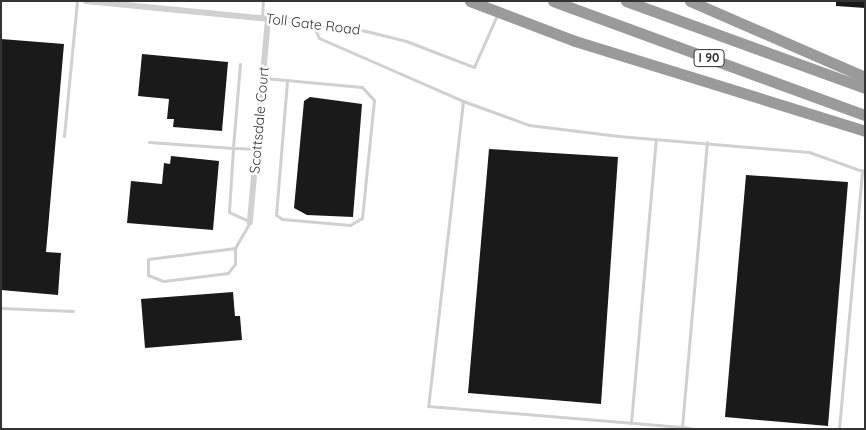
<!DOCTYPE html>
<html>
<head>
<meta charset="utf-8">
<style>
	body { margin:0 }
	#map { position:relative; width:866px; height:430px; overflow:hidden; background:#fff; font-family:Quicksand,sans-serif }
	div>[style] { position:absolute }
	.building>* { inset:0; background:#1a1a1a }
	.service>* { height:3px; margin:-1.5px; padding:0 1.5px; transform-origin:1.5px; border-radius:1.5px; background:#d0d0d0 }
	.minor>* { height:6px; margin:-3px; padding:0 3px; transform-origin:3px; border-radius:3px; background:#d0d0d0 }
	.motorway>* { height:11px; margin:-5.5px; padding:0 5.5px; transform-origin:5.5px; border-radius:5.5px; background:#9a9a9a }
	span { translate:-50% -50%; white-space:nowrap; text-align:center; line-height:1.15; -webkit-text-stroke:5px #fff; paint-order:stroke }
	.shield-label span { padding:1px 4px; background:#fff; border:1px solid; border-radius:4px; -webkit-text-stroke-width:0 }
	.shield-label { font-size:12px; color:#333; font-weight:700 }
	.street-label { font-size:14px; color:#333 }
	.frame { position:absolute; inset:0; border:2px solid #333; pointer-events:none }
</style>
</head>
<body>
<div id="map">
	<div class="building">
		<i style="clip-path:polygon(836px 1px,865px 1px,865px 8px,836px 6px)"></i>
		<i style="clip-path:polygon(1px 39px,64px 44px,46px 252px,61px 253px,58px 295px,1px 290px)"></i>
		<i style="clip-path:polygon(142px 54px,228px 62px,222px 131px,173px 127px,174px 119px,167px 119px,169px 99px,138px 96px)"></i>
		<i style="clip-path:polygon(310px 97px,362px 104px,353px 217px,307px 215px,294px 208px,304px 101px)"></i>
		<i style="clip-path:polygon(489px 149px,618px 157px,601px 404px,468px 393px)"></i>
		<i style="clip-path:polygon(171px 156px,219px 161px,213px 230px,127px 223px,131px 181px,162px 184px,164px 163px,170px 164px)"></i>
		<i style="clip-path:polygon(746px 175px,848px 182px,828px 426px,725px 417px)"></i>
		<i style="clip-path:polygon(233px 292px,235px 316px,240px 316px,242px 340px,145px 348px,141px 299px)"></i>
	</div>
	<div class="service">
		<i style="left:262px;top:18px;width:17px;rotate:-87deg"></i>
		<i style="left:269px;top:19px;width:98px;rotate:7.1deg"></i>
		<i style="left:366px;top:31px;width:41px;rotate:14deg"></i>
		<i style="left:406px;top:41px;width:73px;rotate:20.9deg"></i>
		<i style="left:474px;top:67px;width:57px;rotate:-66.1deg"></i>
		<i style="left:313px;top:24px;width:15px;rotate:67deg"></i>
		<i style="left:319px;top:38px;width:157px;rotate:23.6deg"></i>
		<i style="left:463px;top:101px;width:70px;rotate:20deg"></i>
		<i style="left:529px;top:125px;width:90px;rotate:7deg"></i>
		<i style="left:618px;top:136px;width:192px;rotate:4.8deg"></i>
		<i style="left:809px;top:152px;width:59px;rotate:19.7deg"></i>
		<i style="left:240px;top:64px;width:84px;rotate:94.8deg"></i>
		<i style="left:233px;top:148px;width:23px;rotate:2deg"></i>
		<i style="left:264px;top:78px;width:98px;rotate:5.2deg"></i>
		<i style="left:362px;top:87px;width:18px;rotate:47deg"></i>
		<i style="left:374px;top:100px;width:119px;rotate:95.8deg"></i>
		<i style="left:362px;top:218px;width:14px;rotate:150deg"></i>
		<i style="left:350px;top:225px;width:68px;rotate:-175deg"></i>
		<i style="left:282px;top:219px;width:7px;rotate:-146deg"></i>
		<i style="left:276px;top:215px;width:134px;rotate:-85.3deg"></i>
		<i style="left:463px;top:101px;width:307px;rotate:96.5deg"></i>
		<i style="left:428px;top:406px;width:255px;rotate:4.7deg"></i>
		<i style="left:64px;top:136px;width:136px;rotate:-84.5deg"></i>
		<i style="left:149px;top:142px;width:84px;rotate:4.1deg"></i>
		<i style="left:233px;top:148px;width:64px;rotate:93.6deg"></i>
		<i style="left:229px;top:212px;width:23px;rotate:25deg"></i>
		<i style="left:250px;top:222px;width:30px;rotate:120deg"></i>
		<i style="left:235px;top:248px;width:16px;rotate:90deg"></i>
		<i style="left:235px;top:264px;width:11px;rotate:128deg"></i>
		<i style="left:228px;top:273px;width:65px;rotate:173deg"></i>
		<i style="left:163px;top:281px;width:16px;rotate:-158deg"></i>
		<i style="left:148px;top:275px;width:16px;rotate:-90deg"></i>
		<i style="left:148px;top:259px;width:88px;rotate:-7.2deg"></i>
		<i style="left:1px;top:308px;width:72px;rotate:2.4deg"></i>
		<i style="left:631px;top:423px;width:285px;rotate:-85deg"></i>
		<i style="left:695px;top:429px;width:13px;rotate:-171deg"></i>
		<i style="left:682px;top:427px;width:286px;rotate:-85deg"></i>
		<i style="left:839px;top:429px;width:260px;rotate:-84.9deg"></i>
	</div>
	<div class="minor">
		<i style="left:86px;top:1px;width:183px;rotate:5.6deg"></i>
		<i style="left:268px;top:19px;width:204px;rotate:95.1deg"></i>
	</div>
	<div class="motorway">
		<i style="left:470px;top:1px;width:112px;rotate:20.9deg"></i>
		<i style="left:575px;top:41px;width:304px;rotate:17.2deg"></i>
		<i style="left:553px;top:1px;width:332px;rotate:20.1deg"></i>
		<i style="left:626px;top:1px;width:254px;rotate:20deg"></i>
		<i style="left:690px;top:1px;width:191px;rotate:23.5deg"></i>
	</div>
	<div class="shield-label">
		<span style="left:709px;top:58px">I 90</span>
	</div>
	<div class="street-label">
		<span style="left:313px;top:24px;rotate:7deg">Toll Gate Road</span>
		<span style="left:259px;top:120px;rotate:-85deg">Scottsdale Court</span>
	</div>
	<div class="frame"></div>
</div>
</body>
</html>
